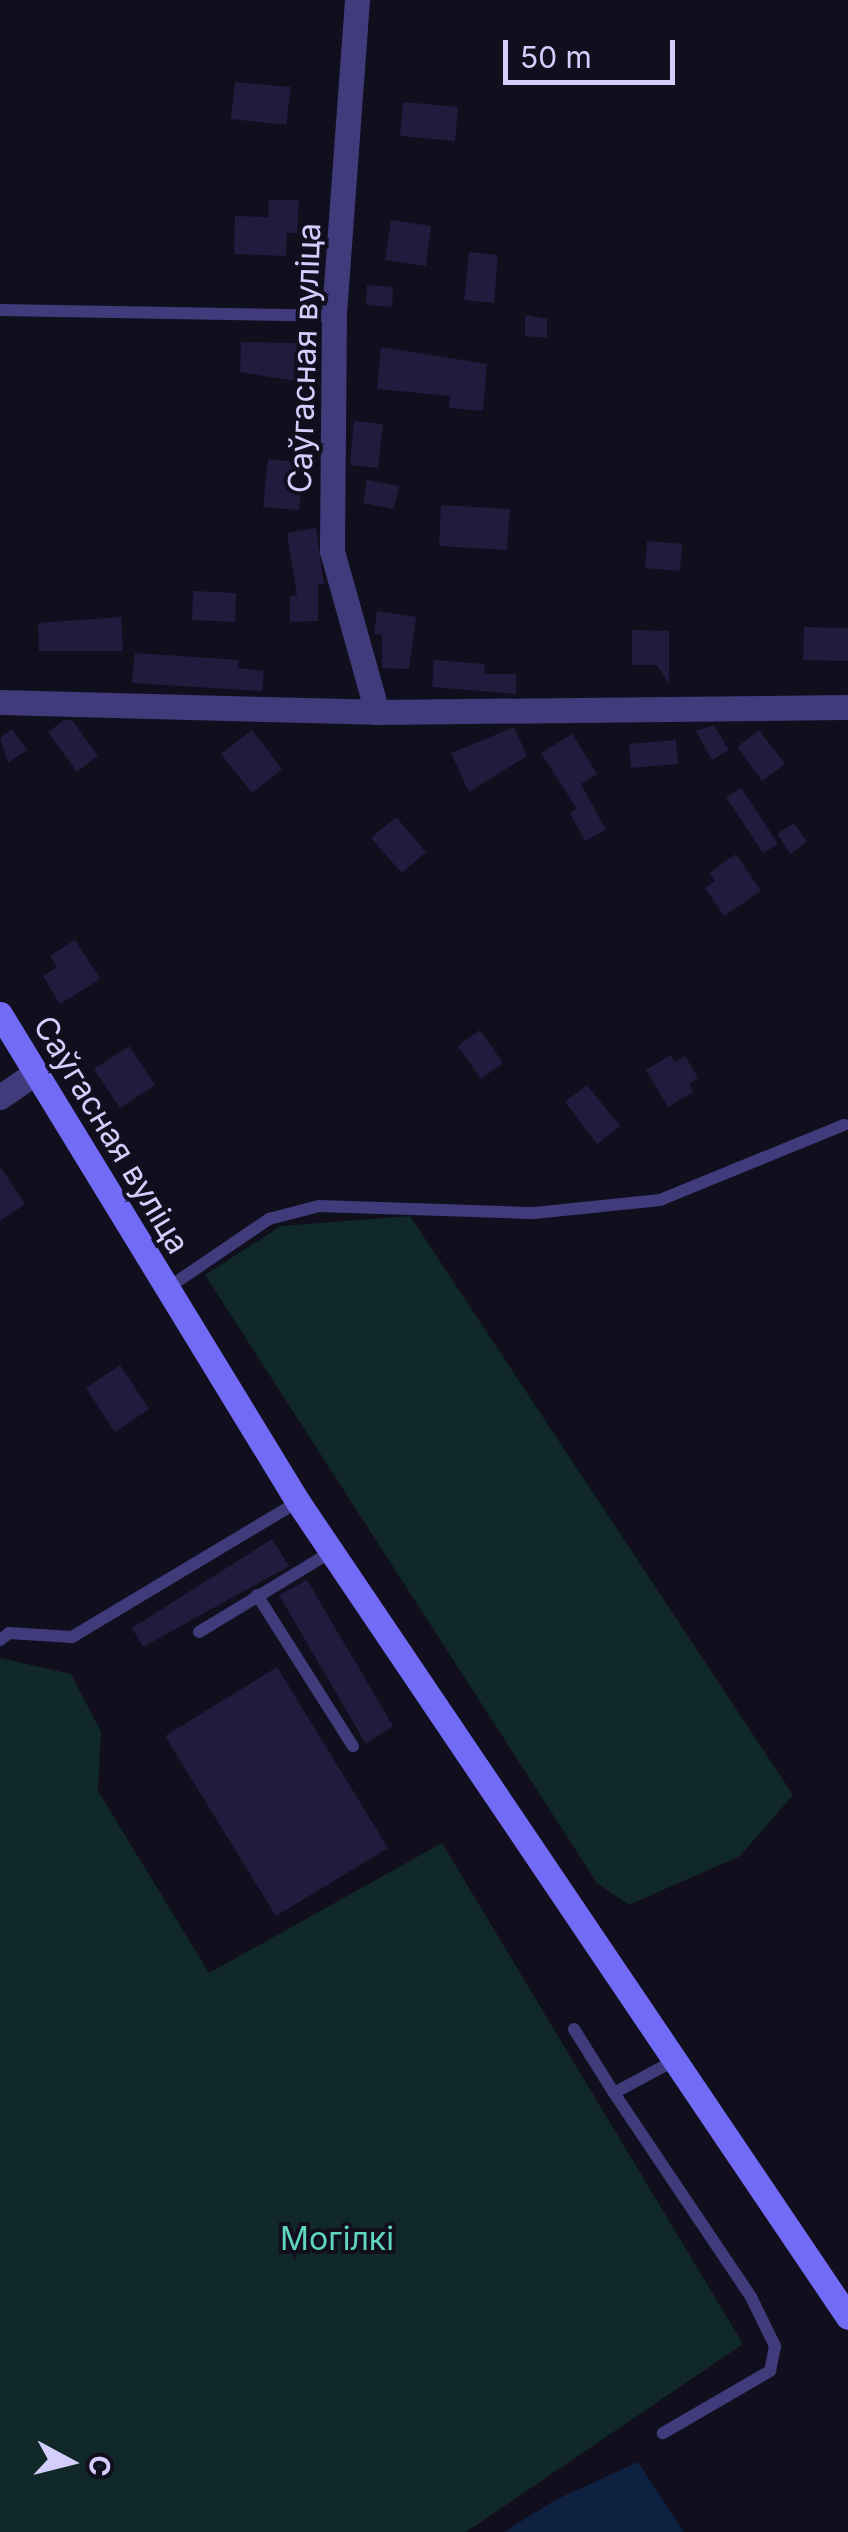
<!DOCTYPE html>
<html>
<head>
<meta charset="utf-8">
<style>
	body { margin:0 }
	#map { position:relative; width:848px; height:2532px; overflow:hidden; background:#110e1e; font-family:Inter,sans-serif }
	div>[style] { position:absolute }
	.green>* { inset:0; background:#112828 }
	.water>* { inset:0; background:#0f2141 }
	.building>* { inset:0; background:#231b3e }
	.lane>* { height:12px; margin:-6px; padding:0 6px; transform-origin:6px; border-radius:6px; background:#403b7b }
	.street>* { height:25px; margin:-12.5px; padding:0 12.5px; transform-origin:12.5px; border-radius:12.5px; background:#403b7b }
	.secondary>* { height:25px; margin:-12.5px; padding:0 12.5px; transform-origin:12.5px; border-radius:12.5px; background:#726bf6 }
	span { translate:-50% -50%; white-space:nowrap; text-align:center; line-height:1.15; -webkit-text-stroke:8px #110e1e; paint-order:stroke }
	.street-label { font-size:32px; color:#d4cefc }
	.park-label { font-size:32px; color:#5fd7bc }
	.north { position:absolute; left:20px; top:2412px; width:100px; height:100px; -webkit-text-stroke:8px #110e1e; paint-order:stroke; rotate:97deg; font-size:28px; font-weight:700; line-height:40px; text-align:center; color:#d4cefc }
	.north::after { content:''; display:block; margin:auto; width:35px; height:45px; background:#d4cefc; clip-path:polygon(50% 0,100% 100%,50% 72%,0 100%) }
	.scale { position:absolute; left:503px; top:40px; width:172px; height:45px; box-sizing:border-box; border:5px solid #d4cefc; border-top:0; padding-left:12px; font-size:30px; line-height:35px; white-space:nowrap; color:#d4cefc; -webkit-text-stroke:8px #110e1e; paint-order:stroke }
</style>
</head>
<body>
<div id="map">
	<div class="green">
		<i style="clip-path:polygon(410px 1216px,793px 1795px,740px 1856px,629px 1905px,597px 1883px,205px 1275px,281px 1226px)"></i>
		<i style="clip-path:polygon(0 1658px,71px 1674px,101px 1732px,98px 1791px,209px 1973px,442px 1843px,743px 2344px,466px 2532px,0 2532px)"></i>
	</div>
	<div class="water">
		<i style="clip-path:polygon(638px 2462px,684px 2532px,504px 2532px,555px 2500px)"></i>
	</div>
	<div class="building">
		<i style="clip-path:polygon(235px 82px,291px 87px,286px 125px,231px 119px)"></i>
		<i style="clip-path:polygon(403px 102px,458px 107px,455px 141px,400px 136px)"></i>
		<i style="clip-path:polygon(269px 200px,299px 200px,297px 233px,287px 233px,286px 256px,234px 254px,235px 216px,268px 217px)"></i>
		<i style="clip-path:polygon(391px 220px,431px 226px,426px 266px,385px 260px)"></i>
		<i style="clip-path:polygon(469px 252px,498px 255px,494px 303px,464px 300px)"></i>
		<i style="clip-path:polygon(367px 285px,393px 287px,392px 307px,366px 305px)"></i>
		<i style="clip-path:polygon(525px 315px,547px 319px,547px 338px,525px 336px)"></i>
		<i style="clip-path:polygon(241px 342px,297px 343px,296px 381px,240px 372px)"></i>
		<i style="clip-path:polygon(381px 347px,487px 364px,483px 411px,449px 408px,450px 396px,377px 389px)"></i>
		<i style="clip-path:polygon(354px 421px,383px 424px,378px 468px,350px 465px)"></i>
		<i style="clip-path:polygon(268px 459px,294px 462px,291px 491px,301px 491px,299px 510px,263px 507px)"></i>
		<i style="clip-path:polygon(367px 480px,399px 486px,394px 509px,363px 503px)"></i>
		<i style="clip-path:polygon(441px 505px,510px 509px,507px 550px,439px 546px)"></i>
		<i style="clip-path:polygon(316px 528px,324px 584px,318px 585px,318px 621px,290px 622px,290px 596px,297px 596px,287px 533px)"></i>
		<i style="clip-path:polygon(647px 541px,682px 544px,680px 571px,645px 568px)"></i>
		<i style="clip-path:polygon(193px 591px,236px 593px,235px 622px,192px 620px)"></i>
		<i style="clip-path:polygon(377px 611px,416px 617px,409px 669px,382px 668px,382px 635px,374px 634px)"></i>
		<i style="clip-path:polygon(121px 617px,123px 651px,39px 651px,38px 623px)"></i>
		<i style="clip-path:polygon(804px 627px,848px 628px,848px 661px,803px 660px)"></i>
		<i style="clip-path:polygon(632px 630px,669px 631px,669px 685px,657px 665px,632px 665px)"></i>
		<i style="clip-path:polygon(135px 653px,239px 660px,238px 668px,264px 671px,262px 691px,132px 683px)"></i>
		<i style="clip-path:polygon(434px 660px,485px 664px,484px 674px,516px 674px,516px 694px,432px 687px)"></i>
		<i style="clip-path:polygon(64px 720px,72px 720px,98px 756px,77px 772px,48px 732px)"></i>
		<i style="clip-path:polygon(714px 725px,729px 750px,712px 760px,696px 731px)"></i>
		<i style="clip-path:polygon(514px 727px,527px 756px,469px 792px,451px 753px)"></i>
		<i style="clip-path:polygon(12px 729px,27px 750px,8px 763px,0 738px)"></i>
		<i style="clip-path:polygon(252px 730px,282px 769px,252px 793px,221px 754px)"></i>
		<i style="clip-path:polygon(759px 730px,785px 764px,762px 781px,737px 747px)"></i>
		<i style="clip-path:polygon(572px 734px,597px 774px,581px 784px,606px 830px,585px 841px,570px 813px,577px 809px,541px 753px)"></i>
		<i style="clip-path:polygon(676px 740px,678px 764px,631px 768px,629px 744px)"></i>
		<i style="clip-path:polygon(741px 788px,778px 844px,763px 853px,726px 797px)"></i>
		<i style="clip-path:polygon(396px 817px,426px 852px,402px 873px,371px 838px)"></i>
		<i style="clip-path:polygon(794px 823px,807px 842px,790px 854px,777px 834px)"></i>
		<i style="clip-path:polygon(736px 854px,761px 891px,724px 916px,705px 888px,715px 881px,709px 873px)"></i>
		<i style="clip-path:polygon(75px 940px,100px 979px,60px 1004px,43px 976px,57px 967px,50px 956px)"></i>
		<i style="clip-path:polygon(480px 1030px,503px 1063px,481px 1079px,458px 1046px)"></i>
		<i style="clip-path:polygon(129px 1046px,155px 1085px,120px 1108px,94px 1069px)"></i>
		<i style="clip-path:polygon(671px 1055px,675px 1062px,685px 1056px,698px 1078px,689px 1084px,693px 1092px,668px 1107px,646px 1070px)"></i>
		<i style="clip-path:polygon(587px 1085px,620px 1126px,597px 1144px,565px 1102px)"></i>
		<i style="clip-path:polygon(0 1166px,25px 1204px,0 1221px)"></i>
		<i style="clip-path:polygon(120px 1365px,149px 1409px,115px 1432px,86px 1388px)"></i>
		<i style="clip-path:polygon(272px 1539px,289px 1566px,143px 1647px,132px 1628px)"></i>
		<i style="clip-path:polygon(307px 1580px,393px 1726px,366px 1744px,279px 1595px)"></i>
		<i style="clip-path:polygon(277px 1667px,388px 1848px,276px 1916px,165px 1736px)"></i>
	</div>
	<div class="lane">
		<i style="left:0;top:310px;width:334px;rotate:1deg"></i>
		<i style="left:166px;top:1289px;width:125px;rotate:-34.2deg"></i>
		<i style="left:269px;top:1219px;width:52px;rotate:-14.6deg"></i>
		<i style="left:319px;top:1206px;width:215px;rotate:1.9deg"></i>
		<i style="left:534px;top:1213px;width:127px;rotate:-5.9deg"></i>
		<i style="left:660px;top:1200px;width:199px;rotate:-22.2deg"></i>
		<i style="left:257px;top:1595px;width:179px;rotate:57.6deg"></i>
		<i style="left:199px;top:1632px;width:154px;rotate:-31.2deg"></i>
		<i style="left:0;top:1640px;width:11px;rotate:-38deg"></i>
		<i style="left:9px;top:1633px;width:63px;rotate:3.6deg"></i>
		<i style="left:72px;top:1637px;width:263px;rotate:-30.9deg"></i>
		<i style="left:574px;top:2029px;width:75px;rotate:58deg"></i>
		<i style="left:614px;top:2093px;width:69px;rotate:-28.4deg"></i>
		<i style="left:614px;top:2093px;width:246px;rotate:56.1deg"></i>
		<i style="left:751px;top:2297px;width:55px;rotate:63.9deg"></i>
		<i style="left:775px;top:2346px;width:25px;rotate:101deg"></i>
		<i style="left:770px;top:2371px;width:124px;rotate:149.9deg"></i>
	</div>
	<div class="street">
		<i style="left:357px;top:0;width:317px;rotate:94.2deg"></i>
		<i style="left:334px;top:316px;width:235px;rotate:90.5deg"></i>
		<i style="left:332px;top:551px;width:167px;rotate:74.4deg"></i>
		<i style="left:0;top:702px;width:377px;rotate:1.5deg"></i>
		<i style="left:377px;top:712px;width:471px;rotate:-0.6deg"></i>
		<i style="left:0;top:1097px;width:42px;rotate:-34.4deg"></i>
	</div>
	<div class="secondary">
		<i style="left:0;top:1014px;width:572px;rotate:58.59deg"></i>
		<i style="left:298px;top:1502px;width:983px;rotate:55.99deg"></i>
	</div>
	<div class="street-label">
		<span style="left:305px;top:358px;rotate:-88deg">Саўгасная вуліца</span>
		<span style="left:111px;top:1135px;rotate:59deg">Саўгасная вуліца</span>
	</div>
	<div class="park-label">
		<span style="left:337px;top:2239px">Могілкі</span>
	</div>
	<div class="north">С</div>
	<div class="scale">50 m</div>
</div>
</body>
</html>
